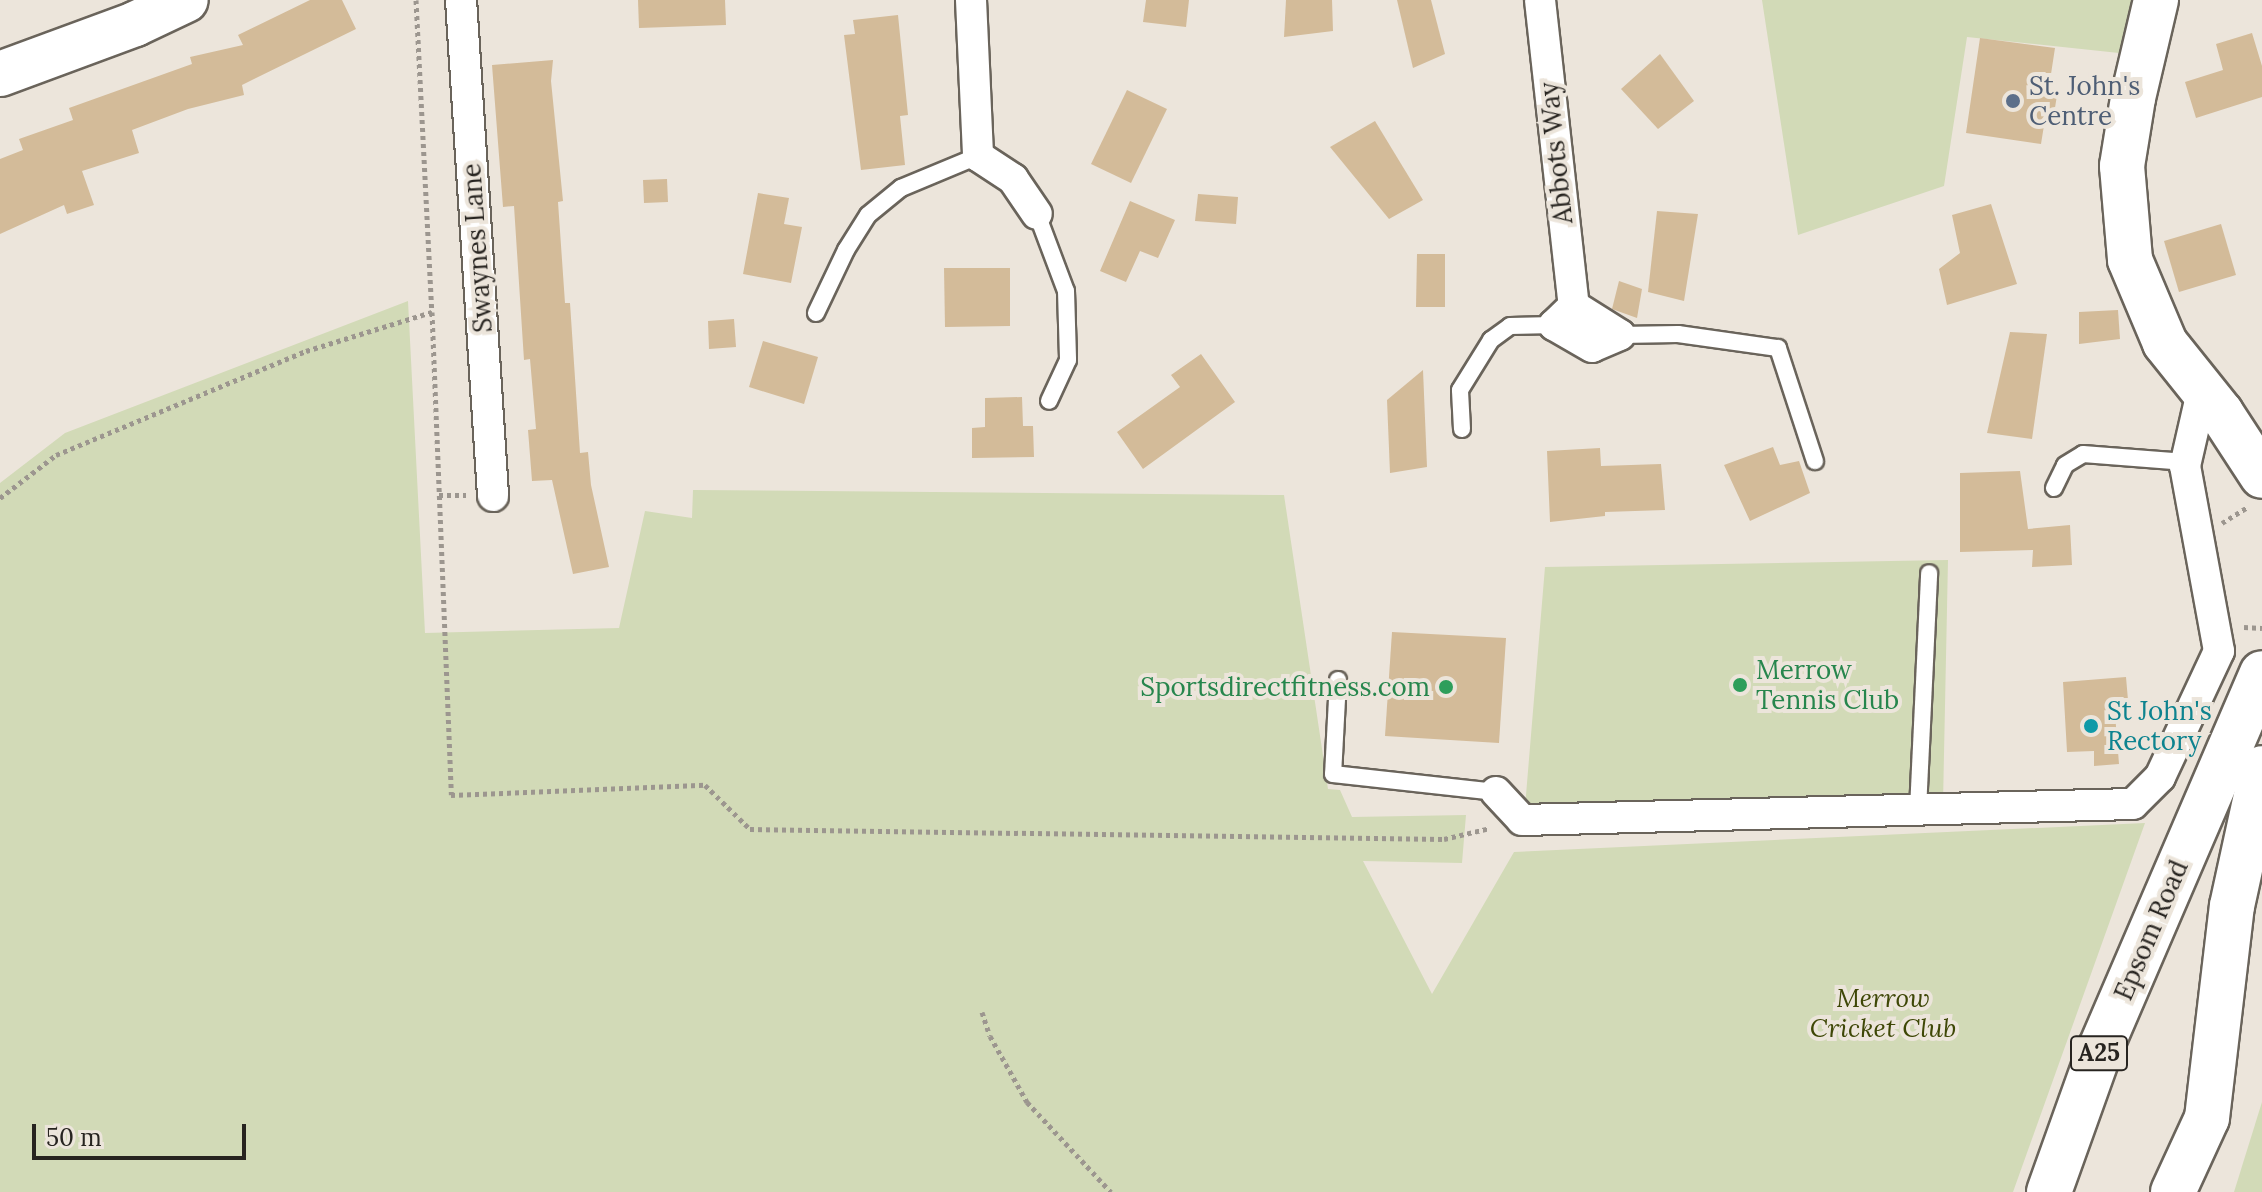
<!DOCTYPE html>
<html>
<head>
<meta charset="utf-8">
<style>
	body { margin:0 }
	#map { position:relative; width:2262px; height:1192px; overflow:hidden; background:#ece5db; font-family:Lora,serif }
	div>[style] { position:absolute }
	.green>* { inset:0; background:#d2dab7 }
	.building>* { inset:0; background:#d3bb99 }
	.path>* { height:5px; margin-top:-2.5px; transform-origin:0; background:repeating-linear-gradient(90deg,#9c968f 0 4px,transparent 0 8px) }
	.roads { filter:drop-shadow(2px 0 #6a645b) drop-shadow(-2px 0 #6a645b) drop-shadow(0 2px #6a645b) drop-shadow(0 -2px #6a645b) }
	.lane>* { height:16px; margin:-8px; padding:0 8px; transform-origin:8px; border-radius:8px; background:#fff }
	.street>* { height:30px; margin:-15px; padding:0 15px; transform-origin:15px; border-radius:15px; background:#fff }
	.secondary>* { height:44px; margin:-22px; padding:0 22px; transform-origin:22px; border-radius:22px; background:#fff }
	.primary>* { height:44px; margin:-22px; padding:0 22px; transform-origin:22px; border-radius:22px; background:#fff }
	.dots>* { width:22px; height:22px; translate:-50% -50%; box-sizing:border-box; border:4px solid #ece5db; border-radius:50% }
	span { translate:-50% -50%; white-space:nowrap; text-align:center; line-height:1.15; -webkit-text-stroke:8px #ece5db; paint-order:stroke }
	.shield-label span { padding:2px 6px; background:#ece5db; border:2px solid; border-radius:6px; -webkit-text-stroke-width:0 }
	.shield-label { font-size:24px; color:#272420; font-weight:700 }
	.service-label { font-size:26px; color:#4e5e75 }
	.left { translate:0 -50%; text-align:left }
	.street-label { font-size:26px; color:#272420 }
	.leisure-label { font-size:26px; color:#27864d }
	.right { translate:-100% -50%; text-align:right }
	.culture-label { font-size:26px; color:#0d838f }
	.park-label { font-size:26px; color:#3e4706; font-style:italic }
	.scale { position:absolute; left:32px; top:1124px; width:214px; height:36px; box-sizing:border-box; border:4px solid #272420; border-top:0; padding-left:10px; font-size:24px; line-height:28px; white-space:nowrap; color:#272420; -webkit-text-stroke:6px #ece5db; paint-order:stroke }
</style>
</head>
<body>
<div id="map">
	<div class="green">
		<i style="clip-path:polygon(1762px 0,2134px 0,2119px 53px,1967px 37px,1944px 186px,1798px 235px)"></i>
		<i style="clip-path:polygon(408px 301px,425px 633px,619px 628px,645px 511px,692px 518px,693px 490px,1284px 495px,1328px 789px,1340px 790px,1352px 817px,1466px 815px,1462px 863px,1363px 861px,1432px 994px,1514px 852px,2145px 823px,2013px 1192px,0 1192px,0 483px,65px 433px)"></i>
		<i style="clip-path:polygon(1948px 560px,1943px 803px,1525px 807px,1545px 567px)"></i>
		<i style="clip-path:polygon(2262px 1102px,2262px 1192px,2234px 1192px)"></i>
	</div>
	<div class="building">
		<i style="clip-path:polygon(310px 0,342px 0,356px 29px,242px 85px,244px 95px,188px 109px,132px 130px,139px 153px,82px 171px,94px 205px,67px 214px,64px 205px,0 234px,0 159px,23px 150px,19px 139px,73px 120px,69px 108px,192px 64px,190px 57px,243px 45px,238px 35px)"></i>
		<i style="clip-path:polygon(638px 0,725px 0,726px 25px,639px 28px)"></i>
		<i style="clip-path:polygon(1146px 0,1189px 0,1186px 27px,1143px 22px)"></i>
		<i style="clip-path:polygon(1286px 0,1332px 0,1333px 31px,1284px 37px)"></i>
		<i style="clip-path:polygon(1397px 0,1431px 0,1445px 54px,1413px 68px)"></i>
		<i style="clip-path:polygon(898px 15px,908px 115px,900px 116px,905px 165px,861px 170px,844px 35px,855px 34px,853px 20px)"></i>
		<i style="clip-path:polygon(2252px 33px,2262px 66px,2262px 97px,2196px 118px,2185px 82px,2223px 70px,2216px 44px)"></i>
		<i style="clip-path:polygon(1980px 38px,2055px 48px,2049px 87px,2058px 89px,2054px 114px,2046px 113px,2041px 144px,1966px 133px)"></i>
		<i style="clip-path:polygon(1660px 54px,1694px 101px,1658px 129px,1621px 89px)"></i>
		<i style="clip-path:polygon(553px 60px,551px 81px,563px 201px,558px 202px,565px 303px,570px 303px,580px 453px,588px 452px,591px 485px,609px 567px,573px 574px,552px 480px,532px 481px,528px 430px,536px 429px,530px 359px,524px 360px,514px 206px,503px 207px,492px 65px)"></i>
		<i style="clip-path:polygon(1127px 90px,1167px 109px,1131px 183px,1091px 164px)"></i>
		<i style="clip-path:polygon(1375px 121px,1423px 200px,1389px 219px,1330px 147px)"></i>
		<i style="clip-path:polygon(667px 179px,668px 202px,644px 203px,643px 180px)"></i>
		<i style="clip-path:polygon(758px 193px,789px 198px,784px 224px,802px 227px,791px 283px,743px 274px)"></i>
		<i style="clip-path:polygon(1198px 194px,1238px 197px,1236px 224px,1195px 221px)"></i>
		<i style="clip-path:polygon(1130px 201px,1175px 220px,1158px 258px,1140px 251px,1126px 282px,1100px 271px)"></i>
		<i style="clip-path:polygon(1991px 204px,2017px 284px,1947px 305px,1939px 269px,1960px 253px,1952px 215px)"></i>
		<i style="clip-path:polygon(1657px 211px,1698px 214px,1684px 301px,1648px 292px)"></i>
		<i style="clip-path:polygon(2221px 224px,2236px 275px,2179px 292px,2164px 241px)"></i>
		<i style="clip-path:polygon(1417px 254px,1445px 254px,1445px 307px,1416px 307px)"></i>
		<i style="clip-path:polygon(944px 268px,1010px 268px,1010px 326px,945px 327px)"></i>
		<i style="clip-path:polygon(1619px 281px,1642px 289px,1637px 318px,1612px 309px)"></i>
		<i style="clip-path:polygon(2118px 310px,2120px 339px,2079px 344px,2079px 312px)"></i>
		<i style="clip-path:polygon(734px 319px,736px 347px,709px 349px,708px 321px)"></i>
		<i style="clip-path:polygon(2010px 332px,2047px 334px,2032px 439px,1987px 433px)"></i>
		<i style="clip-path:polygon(763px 341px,818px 357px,804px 404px,749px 387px)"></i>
		<i style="clip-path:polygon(1201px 354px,1235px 402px,1143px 469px,1117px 432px,1180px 387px,1171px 375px)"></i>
		<i style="clip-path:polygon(1423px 370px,1427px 467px,1390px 473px,1387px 400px)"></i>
		<i style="clip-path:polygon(1022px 397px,1023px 426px,1033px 426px,1034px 457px,972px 458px,972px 428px,985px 427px,985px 398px)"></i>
		<i style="clip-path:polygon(1773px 447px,1780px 465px,1799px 461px,1810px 493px,1750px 521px,1724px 465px)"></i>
		<i style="clip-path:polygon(1600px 448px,1601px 466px,1661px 464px,1665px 510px,1605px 512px,1605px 516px,1550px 522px,1547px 451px)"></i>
		<i style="clip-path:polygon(2020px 471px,2028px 529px,2070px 525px,2072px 565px,2032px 567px,2033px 550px,1960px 552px,1960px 473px)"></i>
		<i style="clip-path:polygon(1392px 632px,1506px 638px,1499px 743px,1385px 736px)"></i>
		<i style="clip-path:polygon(2126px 677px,2128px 700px,2114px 701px,2119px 764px,2094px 766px,2094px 751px,2067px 752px,2063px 682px)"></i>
	</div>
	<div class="path">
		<i style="left:416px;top:0;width:312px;rotate:87.1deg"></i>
		<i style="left:439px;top:495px;width:27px"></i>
		<i style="left:0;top:498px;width:71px;rotate:-37.5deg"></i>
		<i style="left:56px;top:455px;width:271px;rotate:-22.6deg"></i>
		<i style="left:306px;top:351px;width:132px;rotate:-17.2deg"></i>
		<i style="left:432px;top:312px;width:483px;rotate:87.7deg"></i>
		<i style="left:451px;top:795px;width:254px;rotate:-2.3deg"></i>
		<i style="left:705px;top:785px;width:63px;rotate:44.4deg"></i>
		<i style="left:750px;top:829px;width:694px;rotate:0.83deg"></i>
		<i style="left:1444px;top:839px;width:47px;rotate:-13.4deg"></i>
		<i style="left:2222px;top:523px;width:31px;rotate:-32deg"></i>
		<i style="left:2244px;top:627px;width:18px;rotate:3deg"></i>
		<i style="left:982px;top:1012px;width:25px;rotate:72deg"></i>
		<i style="left:990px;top:1036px;width:76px;rotate:60.7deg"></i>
		<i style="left:1027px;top:1102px;width:123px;rotate:47deg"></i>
	</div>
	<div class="roads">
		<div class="lane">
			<i style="left:1037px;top:214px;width:82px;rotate:69.4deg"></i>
			<i style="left:1066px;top:291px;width:69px;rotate:88.3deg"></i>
			<i style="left:1068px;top:360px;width:45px;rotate:114.9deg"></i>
			<i style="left:816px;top:313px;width:70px;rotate:-64.5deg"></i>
			<i style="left:846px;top:250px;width:41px;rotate:-57.8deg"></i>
			<i style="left:868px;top:215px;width:43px;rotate:-39.3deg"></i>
			<i style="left:901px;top:188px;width:83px;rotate:-22.6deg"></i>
			<i style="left:1620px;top:335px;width:58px;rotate:-1deg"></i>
			<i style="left:1678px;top:334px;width:101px;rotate:8deg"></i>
			<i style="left:1778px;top:348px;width:119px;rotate:71.9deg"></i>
			<i style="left:1462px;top:429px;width:39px;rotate:-93deg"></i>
			<i style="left:1460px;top:390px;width:59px;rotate:-58.2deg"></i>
			<i style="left:1491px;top:340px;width:24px;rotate:-36deg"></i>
			<i style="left:1510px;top:326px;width:44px;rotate:-1.3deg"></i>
			<i style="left:2054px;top:488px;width:25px;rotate:-64deg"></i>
			<i style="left:2065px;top:465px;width:21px;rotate:-31deg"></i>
			<i style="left:2083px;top:454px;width:103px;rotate:4.4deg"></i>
			<i style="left:1338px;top:680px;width:94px;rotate:93deg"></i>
			<i style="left:1333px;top:774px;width:164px;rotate:6.3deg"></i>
			<i style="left:1918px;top:810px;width:237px;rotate:-87.3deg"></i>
		</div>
		<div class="street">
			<i style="left:461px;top:0;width:497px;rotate:86.3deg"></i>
			<i style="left:971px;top:0;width:156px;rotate:87.4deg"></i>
			<i style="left:978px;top:156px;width:42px;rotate:33.3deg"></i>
			<i style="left:1013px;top:179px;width:42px;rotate:55.6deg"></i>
			<i style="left:1540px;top:0;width:308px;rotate:83.7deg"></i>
			<i style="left:1574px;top:306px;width:54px;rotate:32.2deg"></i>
			<i style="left:1620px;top:335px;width:30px;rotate:157deg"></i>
			<i style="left:1592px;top:347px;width:44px;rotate:-149.9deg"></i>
			<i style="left:1554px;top:325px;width:28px;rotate:-44deg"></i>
			<i style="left:1496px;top:792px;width:38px;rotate:47deg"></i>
			<i style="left:1522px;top:820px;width:611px;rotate:-1.5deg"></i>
			<i style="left:2133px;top:804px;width:38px;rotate:-45deg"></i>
			<i style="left:2160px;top:777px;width:139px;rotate:-64.9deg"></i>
			<i style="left:2219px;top:651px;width:188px;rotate:-100.4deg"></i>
			<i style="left:2185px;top:466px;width:76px;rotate:-77.1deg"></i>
		</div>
		<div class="secondary">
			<i style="left:2156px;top:0;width:101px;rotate:103.2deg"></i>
			<i style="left:2133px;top:98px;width:69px;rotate:99.2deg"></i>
			<i style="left:2122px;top:166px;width:94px;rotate:85.1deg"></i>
			<i style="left:2130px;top:260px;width:90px;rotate:67.1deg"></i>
			<i style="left:2165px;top:343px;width:90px;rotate:51.3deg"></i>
			<i style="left:2221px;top:413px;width:75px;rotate:56.9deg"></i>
			<i style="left:0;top:74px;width:144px;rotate:-20.3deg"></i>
			<i style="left:135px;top:24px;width:56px;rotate:-25.2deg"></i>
		</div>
		<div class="primary">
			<i style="left:2049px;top:1192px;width:154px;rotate:-70.3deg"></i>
			<i style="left:2101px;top:1047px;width:407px;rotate:-66.7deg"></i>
			<i style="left:2173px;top:1192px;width:81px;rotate:-65.3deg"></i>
			<i style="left:2207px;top:1118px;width:213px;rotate:-83.3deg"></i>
			<i style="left:2232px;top:906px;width:141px;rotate:-77.7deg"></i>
		</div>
	</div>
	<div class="dots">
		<i style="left:2013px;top:101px;background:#5c6f8a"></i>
		<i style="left:1740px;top:685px;background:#2e9e5b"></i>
		<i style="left:1446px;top:687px;background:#2e9e5b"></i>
		<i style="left:2091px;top:726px;background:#0f9aa8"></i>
	</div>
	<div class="shield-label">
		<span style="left:2099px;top:1053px">A25</span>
	</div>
	<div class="service-label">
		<span class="left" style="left:2029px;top:101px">St. John's<br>Centre</span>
	</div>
	<div class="street-label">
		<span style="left:1556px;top:153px;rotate:-96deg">Abbots Way</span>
		<span style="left:477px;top:248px;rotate:-94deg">Swaynes Lane</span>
		<span style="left:2151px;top:930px;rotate:-67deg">Epsom Road</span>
	</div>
	<div class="leisure-label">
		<span class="left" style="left:1756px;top:685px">Merrow<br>Tennis Club</span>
		<span class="right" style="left:1430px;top:687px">Sportsdirectfitness.com</span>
	</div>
	<div class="culture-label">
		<span class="left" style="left:2107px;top:726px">St John's<br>Rectory</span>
	</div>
	<div class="park-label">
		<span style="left:1883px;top:1013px">Merrow<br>Cricket Club</span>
	</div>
	<div class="scale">50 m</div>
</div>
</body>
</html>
